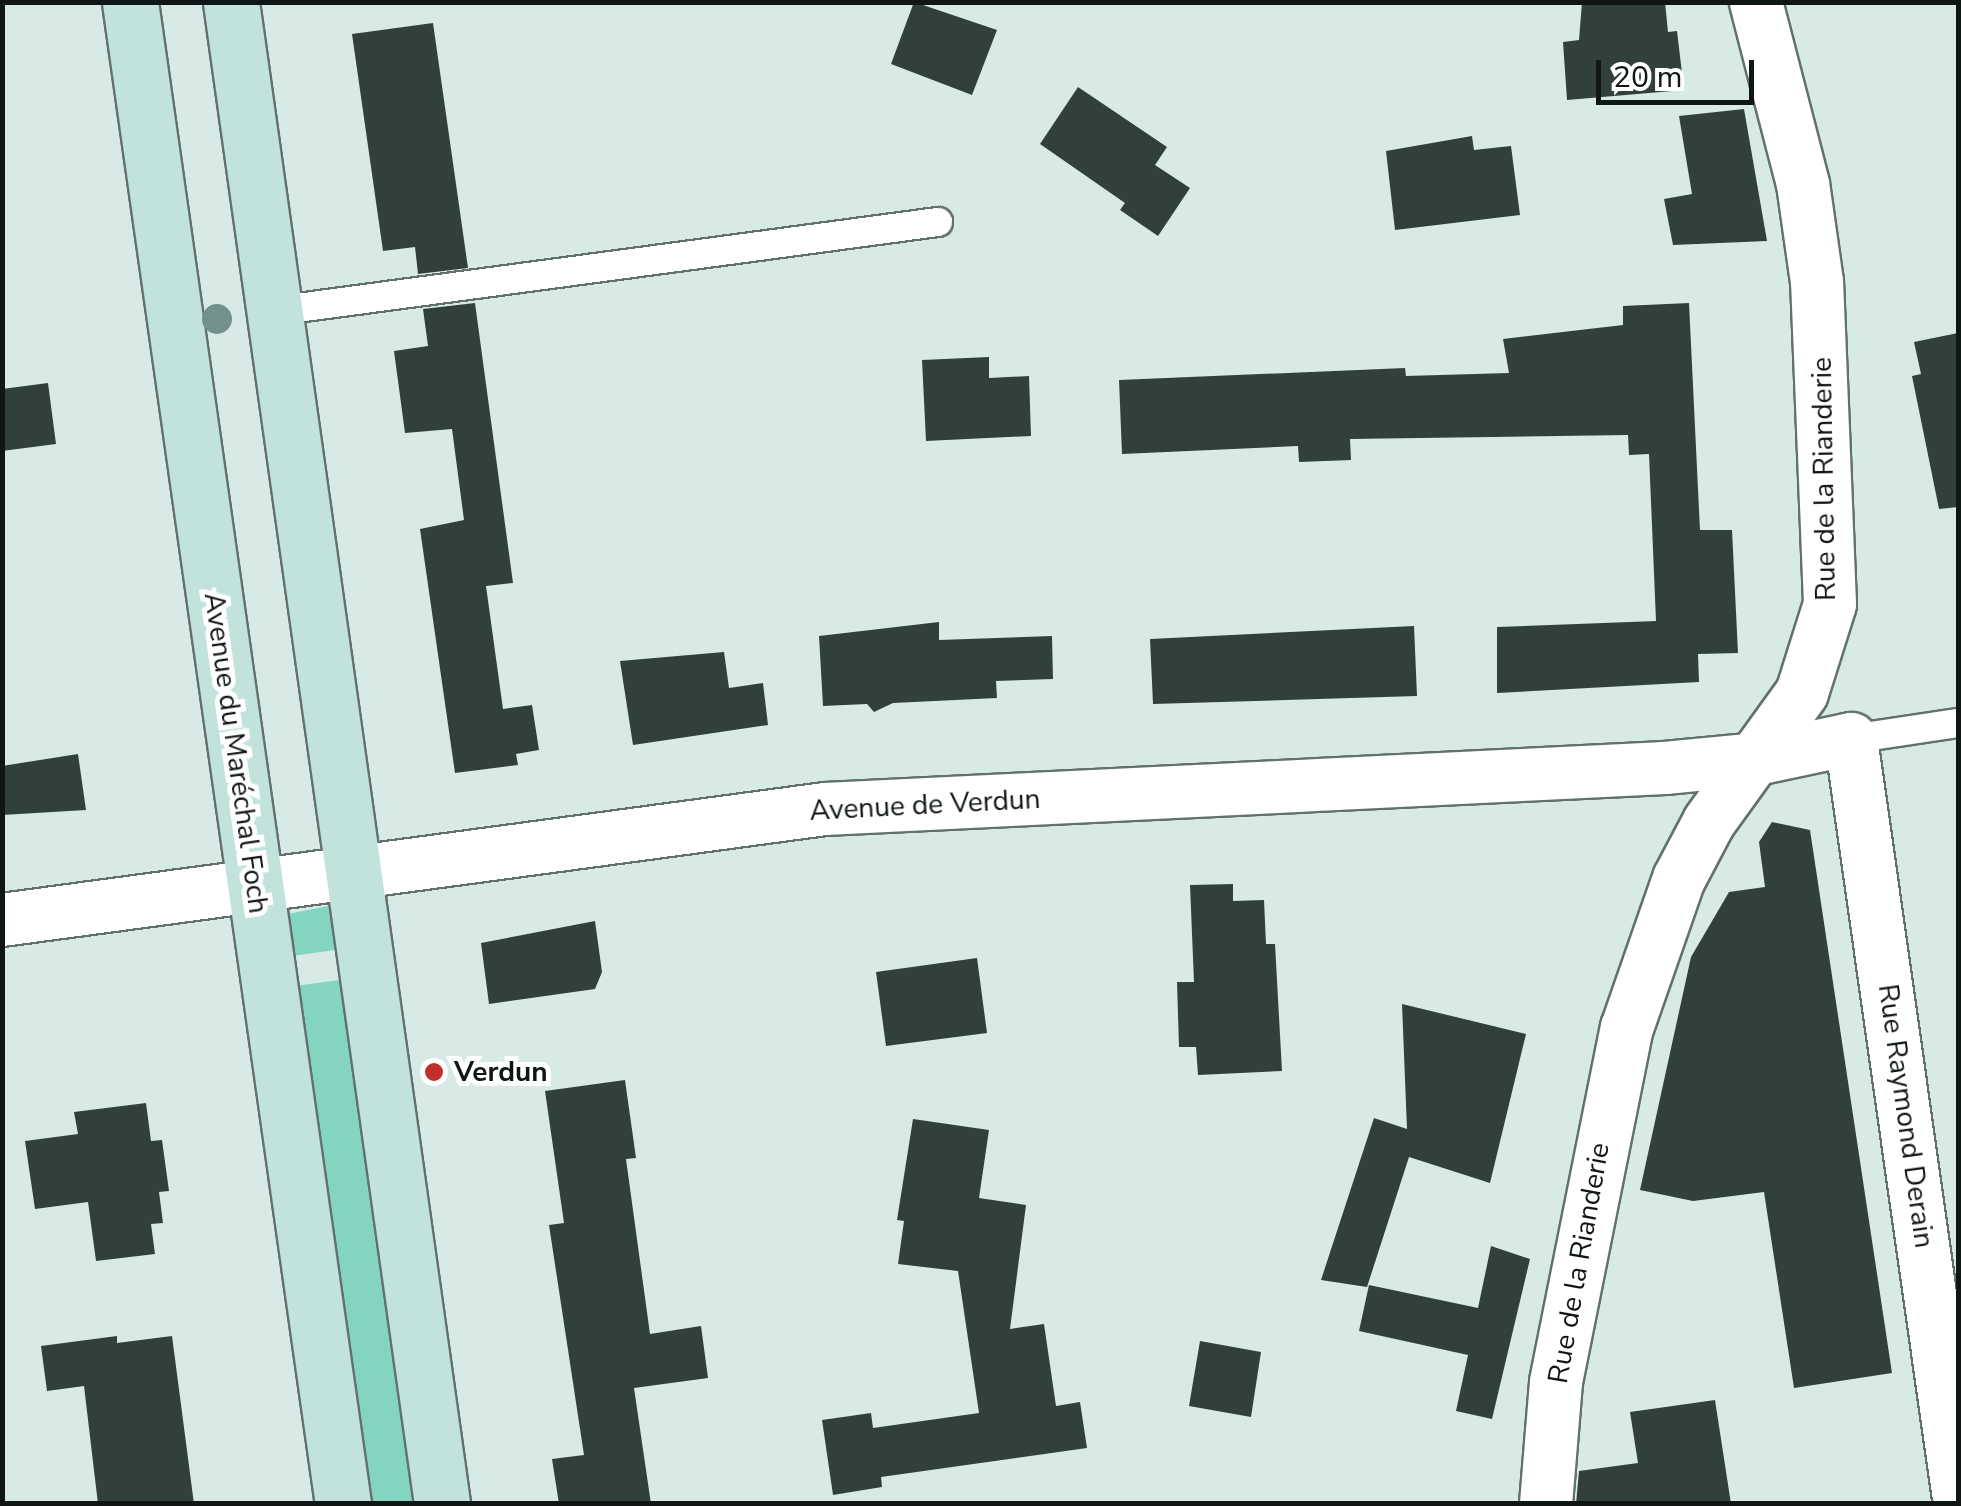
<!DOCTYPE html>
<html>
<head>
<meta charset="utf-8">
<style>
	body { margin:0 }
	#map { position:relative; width:1961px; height:1506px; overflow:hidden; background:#d8eae5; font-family:"Nunito Sans",sans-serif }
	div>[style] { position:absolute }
	.green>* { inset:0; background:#83d4c0 }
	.building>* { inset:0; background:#32403c }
	.roads { filter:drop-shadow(2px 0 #62716d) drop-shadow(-2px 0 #62716d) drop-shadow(0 2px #62716d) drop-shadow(0 -2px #62716d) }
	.service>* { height:28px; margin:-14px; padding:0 14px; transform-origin:14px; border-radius:14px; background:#fff }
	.minor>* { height:52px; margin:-26px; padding:0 26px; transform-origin:26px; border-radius:26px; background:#fff }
	.secondary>* { height:55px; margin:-27.5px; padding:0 27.5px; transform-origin:27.5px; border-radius:27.5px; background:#c2e3dc }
	.trees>* { width:30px; height:30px; margin:-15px; border-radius:50%; background:#72918a }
	.dots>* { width:28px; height:28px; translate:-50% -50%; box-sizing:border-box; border:5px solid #fff; border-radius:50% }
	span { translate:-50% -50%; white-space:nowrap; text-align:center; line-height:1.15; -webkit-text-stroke:10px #fff; paint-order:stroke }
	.street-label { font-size:28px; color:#101615 }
	.poi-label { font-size:28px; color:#101615; font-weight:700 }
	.left { translate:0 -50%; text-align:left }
	.frame { position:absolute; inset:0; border:5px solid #101615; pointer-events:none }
	.scale { position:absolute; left:1596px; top:60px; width:158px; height:45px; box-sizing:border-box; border:5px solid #101615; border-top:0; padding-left:12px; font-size:30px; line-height:35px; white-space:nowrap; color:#101615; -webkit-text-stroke:8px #fff; paint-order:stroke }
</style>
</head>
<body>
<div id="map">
	<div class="green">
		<i style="clip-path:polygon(333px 905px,350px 948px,284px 957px,283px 915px)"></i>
		<i style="clip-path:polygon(355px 978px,427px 1503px,359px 1503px,287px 987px)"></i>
	</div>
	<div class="building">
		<i style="clip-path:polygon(914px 2px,997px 30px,972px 95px,891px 64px)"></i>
		<i style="clip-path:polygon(1582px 2px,1665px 2px,1668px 32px,1677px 31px,1684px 90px,1567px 100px,1563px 42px,1579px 40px)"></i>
		<i style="clip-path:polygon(433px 23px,468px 268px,418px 274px,415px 247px,383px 251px,352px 34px)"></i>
		<i style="clip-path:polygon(1078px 87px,1167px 147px,1155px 165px,1190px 188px,1158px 236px,1120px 210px,1125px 203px,1040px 144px)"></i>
		<i style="clip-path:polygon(1744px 109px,1767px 241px,1673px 245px,1664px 199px,1692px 194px,1679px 116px)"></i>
		<i style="clip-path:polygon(1472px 136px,1474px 150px,1511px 146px,1520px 215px,1395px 230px,1386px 151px)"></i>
		<i style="clip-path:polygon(475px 303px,513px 583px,486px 586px,503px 709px,532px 705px,539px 750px,516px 754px,518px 765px,455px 773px,420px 529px,464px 520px,452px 429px,405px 433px,394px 351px,428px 346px,423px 309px)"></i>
		<i style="clip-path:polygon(1689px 303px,1700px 530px,1732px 530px,1738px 653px,1698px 654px,1699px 682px,1497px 693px,1497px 627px,1656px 621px,1649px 454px,1629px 455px,1628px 435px,1350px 439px,1351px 460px,1299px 462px,1298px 446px,1122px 454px,1119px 380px,1405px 368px,1406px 376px,1509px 373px,1503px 339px,1623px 325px,1623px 306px)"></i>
		<i style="clip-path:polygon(1958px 333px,1958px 507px,1939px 509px,1912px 376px,1921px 374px,1914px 342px)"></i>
		<i style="clip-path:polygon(989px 357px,989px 378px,1029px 376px,1031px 436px,926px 441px,922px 360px)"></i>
		<i style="clip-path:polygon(48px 383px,56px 444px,2px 451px,2px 389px)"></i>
		<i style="clip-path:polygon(939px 622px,939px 640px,1052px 636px,1053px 679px,996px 681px,997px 698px,893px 703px,874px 712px,867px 704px,823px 706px,819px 636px)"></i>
		<i style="clip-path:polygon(1414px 626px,1417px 696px,1153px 704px,1150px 639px)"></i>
		<i style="clip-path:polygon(724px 652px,729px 688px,763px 683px,768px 725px,633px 745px,620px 661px)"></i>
		<i style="clip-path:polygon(78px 754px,86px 810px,2px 815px,2px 766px)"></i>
		<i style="clip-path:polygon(1772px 822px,1810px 830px,1892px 1373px,1794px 1388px,1764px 1192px,1693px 1201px,1640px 1190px,1691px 957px,1729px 892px,1765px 887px,1759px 842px)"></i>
		<i style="clip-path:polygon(1233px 884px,1233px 901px,1264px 900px,1266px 944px,1275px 944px,1282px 1071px,1198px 1075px,1196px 1047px,1179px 1047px,1177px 982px,1194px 982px,1190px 885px)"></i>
		<i style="clip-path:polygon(595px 921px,602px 972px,595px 989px,489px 1004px,481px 943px)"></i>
		<i style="clip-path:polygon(977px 958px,987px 1033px,886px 1046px,876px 972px)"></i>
		<i style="clip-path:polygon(1402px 1004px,1526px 1034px,1490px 1183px,1409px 1157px,1367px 1287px,1321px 1280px,1374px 1118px,1407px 1129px)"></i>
		<i style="clip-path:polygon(625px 1080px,636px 1158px,626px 1159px,650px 1334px,701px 1326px,708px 1378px,634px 1388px,651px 1504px,559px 1504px,552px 1459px,584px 1455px,549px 1225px,564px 1223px,545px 1091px)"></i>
		<i style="clip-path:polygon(146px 1103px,151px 1141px,162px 1140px,169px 1191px,159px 1192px,163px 1223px,151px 1224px,155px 1254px,96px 1261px,88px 1202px,35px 1209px,25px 1141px,78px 1134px,74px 1112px)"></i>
		<i style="clip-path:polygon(913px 1119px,989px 1130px,979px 1198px,1026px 1205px,1010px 1329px,1044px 1324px,1056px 1406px,1080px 1402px,1087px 1448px,881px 1477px,882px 1487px,833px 1495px,822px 1420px,871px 1413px,873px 1428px,979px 1413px,958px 1271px,898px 1264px,904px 1221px,897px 1220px)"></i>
		<i style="clip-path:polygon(1491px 1246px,1530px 1259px,1492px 1419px,1456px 1411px,1468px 1355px,1359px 1331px,1369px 1285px,1478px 1308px)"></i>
		<i style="clip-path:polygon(117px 1336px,117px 1343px,172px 1336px,194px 1504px,98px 1504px,84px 1386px,47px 1391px,41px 1346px)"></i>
		<i style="clip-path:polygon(1200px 1341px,1261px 1352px,1251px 1417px,1189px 1406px)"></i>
		<i style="clip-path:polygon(1715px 1400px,1731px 1504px,1576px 1504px,1579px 1471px,1638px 1463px,1630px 1412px)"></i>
	</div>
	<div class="roads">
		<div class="service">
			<i style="left:275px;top:311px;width:669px;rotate:-7.65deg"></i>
			<i style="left:1851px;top:739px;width:108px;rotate:-8.5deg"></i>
		</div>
		<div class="minor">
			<i style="left:2px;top:920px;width:830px;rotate:-7.68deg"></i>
			<i style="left:825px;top:809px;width:841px;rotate:-2.79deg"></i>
			<i style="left:1665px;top:768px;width:92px;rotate:-5.6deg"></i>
			<i style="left:1757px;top:759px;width:96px;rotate:-12deg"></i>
			<i style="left:1851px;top:739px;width:761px;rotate:81.91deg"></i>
			<i style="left:1546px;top:1504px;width:122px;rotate:-85.3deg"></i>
			<i style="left:1556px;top:1382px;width:361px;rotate:-78.7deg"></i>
			<i style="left:1627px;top:1028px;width:158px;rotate:-70.8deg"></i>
			<i style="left:1679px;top:879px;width:64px;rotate:-62.2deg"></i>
			<i style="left:1709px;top:822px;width:159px;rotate:-54.2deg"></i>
			<i style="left:1802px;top:693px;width:93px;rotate:-72.5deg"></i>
			<i style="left:1830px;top:604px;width:322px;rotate:-92.3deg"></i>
			<i style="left:1817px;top:282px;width:99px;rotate:-98.1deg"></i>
			<i style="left:1803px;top:184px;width:188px;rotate:-104.5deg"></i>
		</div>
		<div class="secondary">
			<i style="left:130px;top:2px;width:1517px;rotate:81.93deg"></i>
			<i style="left:231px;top:2px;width:1517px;rotate:82deg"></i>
		</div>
	</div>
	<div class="trees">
		<i style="left:217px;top:319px"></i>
	</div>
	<div class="dots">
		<i style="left:434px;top:1072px;background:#bf302c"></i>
	</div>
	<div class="street-label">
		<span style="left:1824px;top:479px;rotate:-91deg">Rue de la Rianderie</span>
		<span style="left:236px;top:753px;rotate:82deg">Avenue du Maréchal Foch</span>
		<span style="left:925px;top:805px;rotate:-3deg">Avenue de Verdun</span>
		<span style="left:1906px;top:1116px;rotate:82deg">Rue Raymond Derain</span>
		<span style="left:1579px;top:1263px;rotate:-80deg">Rue de la Rianderie</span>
	</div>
	<div class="poi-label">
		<span class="left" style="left:454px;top:1072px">Verdun</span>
	</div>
	<div class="frame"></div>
	<div class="scale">20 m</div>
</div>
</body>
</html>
